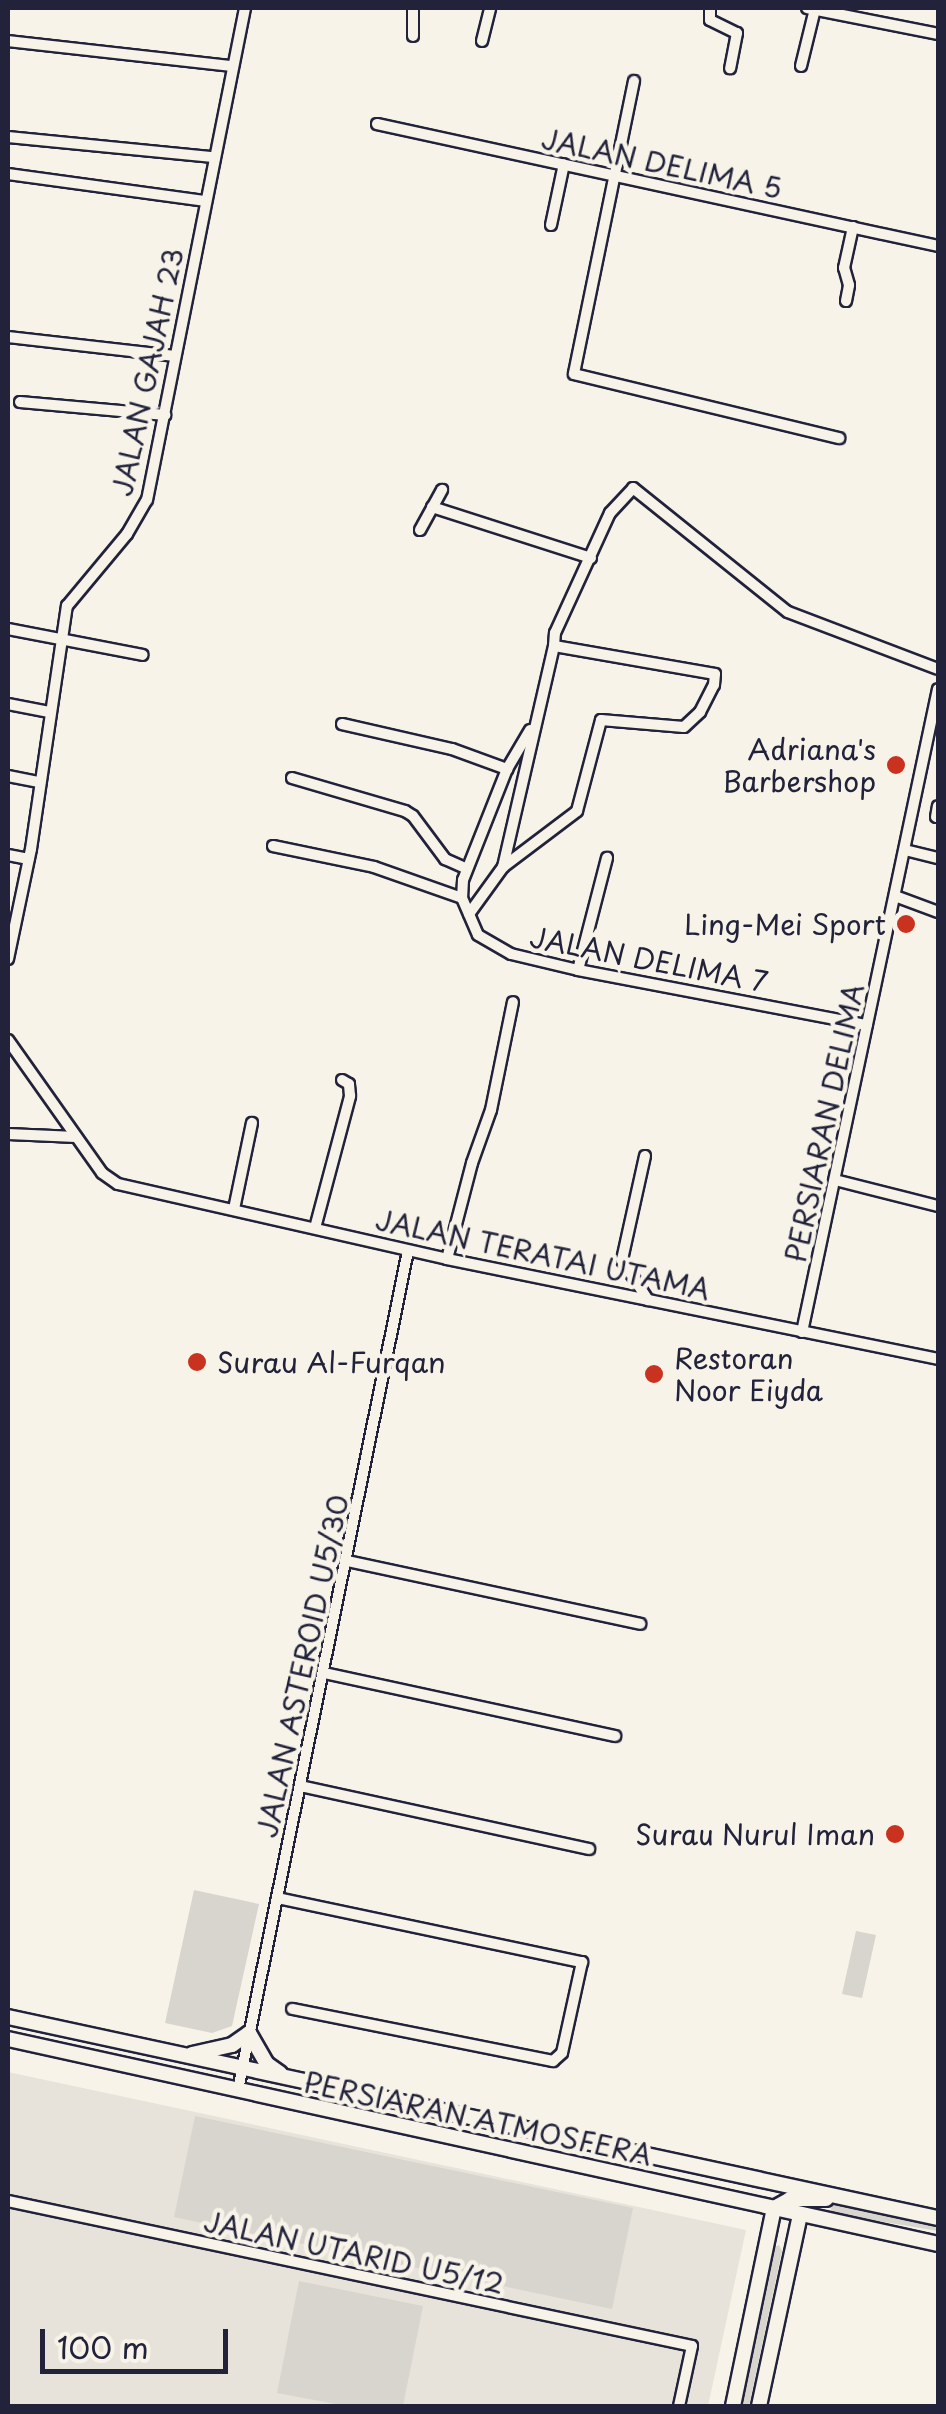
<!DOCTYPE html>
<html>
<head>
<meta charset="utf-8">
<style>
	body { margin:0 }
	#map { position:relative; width:946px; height:2414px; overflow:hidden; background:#f7f3e8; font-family:"Playpen Sans",sans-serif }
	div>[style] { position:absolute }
	.built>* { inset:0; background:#e7e3db }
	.green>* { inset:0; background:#d8d5cf }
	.roads { filter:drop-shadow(2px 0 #22223b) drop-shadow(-2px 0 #22223b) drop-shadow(0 2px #22223b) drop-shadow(0 -2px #22223b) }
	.street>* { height:10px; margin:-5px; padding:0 5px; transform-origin:5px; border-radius:5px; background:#f7f3e8 }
	.secondary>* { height:14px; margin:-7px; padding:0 7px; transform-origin:7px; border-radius:7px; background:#f7f3e8 }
	.dots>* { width:28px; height:28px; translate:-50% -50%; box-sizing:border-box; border:5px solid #f7f3e8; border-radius:50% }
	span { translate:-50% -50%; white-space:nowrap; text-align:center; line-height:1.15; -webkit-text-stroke:9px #f7f3e8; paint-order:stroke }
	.street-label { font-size:28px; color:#22223b }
	.poi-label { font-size:28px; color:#22223b }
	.right { translate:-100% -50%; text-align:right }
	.left { translate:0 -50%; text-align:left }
	.frame { position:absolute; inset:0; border:10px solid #22223b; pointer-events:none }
	.scale { position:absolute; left:40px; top:2329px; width:188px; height:45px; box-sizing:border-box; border:5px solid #22223b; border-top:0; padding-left:12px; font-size:30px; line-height:35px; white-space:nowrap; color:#22223b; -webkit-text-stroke:8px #f7f3e8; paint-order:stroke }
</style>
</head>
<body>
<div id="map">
	<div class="built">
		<i style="clip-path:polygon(8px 2072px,746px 2230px,708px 2406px,8px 2406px)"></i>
	</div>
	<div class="green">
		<i style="clip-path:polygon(194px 1890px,259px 1904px,232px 2026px,212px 2033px,165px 2023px)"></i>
		<i style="clip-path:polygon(856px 1931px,876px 1935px,862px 1998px,842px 1994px)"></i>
		<i style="clip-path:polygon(195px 2116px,633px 2208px,612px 2309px,174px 2217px)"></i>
		<i style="clip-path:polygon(833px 2202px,938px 2224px,938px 2231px,830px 2213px)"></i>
		<i style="clip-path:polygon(779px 2245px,782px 2251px,749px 2406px,739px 2406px,773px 2248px)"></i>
		<i style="clip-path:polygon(299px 2281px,423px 2306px,403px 2406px,346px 2406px,277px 2393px)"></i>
	</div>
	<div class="roads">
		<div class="street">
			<i style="left:710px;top:8px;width:12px;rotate:90deg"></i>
			<i style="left:710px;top:20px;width:30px;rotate:26deg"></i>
			<i style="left:737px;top:33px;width:36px;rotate:101deg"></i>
			<i style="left:807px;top:8px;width:134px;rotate:11.2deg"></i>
			<i style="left:413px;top:36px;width:28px;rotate:-90deg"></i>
			<i style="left:8px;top:41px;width:225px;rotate:6.4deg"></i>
			<i style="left:482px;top:41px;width:34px;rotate:-76deg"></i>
			<i style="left:801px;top:66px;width:59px;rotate:-76.2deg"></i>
			<i style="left:634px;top:81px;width:299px;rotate:101.6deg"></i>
			<i style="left:574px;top:374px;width:273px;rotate:13.6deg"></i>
			<i style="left:377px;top:124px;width:574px;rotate:12.27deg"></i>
			<i style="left:8px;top:137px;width:206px;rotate:5.6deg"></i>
			<i style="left:8px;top:174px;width:198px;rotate:7.8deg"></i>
			<i style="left:551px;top:225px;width:62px;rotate:-78deg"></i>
			<i style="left:846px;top:301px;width:16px;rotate:-79deg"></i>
			<i style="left:849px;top:285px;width:18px;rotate:-106deg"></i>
			<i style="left:844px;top:268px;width:42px;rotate:-77.6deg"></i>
			<i style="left:8px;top:337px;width:168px;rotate:6.5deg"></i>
			<i style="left:20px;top:402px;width:146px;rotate:5.1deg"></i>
			<i style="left:432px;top:507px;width:167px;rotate:17.8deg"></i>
			<i style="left:420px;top:530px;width:46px;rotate:-61.2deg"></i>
			<i style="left:8px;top:629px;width:137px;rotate:10.9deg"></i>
			<i style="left:554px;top:646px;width:13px;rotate:-86deg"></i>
			<i style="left:555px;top:633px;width:132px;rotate:-65.4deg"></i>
			<i style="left:610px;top:513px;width:34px;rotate:-47deg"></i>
			<i style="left:633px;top:488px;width:198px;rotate:38.7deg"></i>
			<i style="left:788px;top:612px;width:160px;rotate:20.8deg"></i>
			<i style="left:8px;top:704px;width:42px;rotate:11deg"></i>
			<i style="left:342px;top:724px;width:113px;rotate:12.8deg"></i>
			<i style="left:452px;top:749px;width:59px;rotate:20deg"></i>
			<i style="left:530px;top:730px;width:45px;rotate:120.5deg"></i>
			<i style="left:507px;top:769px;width:119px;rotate:111.6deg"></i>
			<i style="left:463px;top:880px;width:18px;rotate:93deg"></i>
			<i style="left:462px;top:898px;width:40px;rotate:66.6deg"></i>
			<i style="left:478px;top:935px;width:38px;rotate:30deg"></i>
			<i style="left:511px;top:954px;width:69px;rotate:13.4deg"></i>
			<i style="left:578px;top:970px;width:294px;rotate:10.8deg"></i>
			<i style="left:8px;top:776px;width:33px;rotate:11deg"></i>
			<i style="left:292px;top:778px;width:118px;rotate:16.3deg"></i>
			<i style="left:405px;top:811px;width:9px;rotate:32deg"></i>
			<i style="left:413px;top:816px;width:54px;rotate:53.3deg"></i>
			<i style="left:445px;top:859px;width:24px;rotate:24deg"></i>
			<i style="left:936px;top:817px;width:11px;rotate:-80deg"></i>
			<i style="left:273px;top:846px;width:103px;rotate:11.7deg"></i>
			<i style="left:374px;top:867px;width:93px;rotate:19.4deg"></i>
			<i style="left:905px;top:850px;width:34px;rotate:14deg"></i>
			<i style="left:8px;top:855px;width:21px;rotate:11deg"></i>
			<i style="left:895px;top:896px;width:46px;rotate:20.4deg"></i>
			<i style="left:469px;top:914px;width:58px;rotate:-54.1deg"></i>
			<i style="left:503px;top:867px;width:93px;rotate:-37.1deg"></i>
			<i style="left:577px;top:811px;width:94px;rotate:-75.2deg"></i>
			<i style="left:601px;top:720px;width:83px;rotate:4.8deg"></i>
			<i style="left:684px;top:727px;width:22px;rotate:-43deg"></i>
			<i style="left:700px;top:712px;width:30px;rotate:-63deg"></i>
			<i style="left:714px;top:685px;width:11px;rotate:-85deg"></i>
			<i style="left:715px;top:674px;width:163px;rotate:-170.1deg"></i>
			<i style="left:554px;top:646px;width:227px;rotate:103deg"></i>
			<i style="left:8px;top:959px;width:112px;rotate:-78.2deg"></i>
			<i style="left:31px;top:849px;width:246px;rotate:-81.6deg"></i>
			<i style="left:67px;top:606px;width:94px;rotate:-50.2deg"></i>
			<i style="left:127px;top:534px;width:39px;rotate:-60deg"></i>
			<i style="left:147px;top:500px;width:502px;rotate:-78.73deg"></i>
			<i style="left:578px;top:970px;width:116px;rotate:-75.5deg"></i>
			<i style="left:8px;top:1040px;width:163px;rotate:54.7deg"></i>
			<i style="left:102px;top:1173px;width:19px;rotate:35deg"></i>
			<i style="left:118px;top:1184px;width:337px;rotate:12.8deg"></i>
			<i style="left:447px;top:1259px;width:501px;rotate:11.51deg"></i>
			<i style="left:8px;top:1134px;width:68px;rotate:2.5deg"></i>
			<i style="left:645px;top:1156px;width:107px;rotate:102.5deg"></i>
			<i style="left:622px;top:1260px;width:48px;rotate:57deg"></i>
			<i style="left:835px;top:1180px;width:106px;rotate:14.2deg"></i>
			<i style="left:234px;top:1209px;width:88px;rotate:-78.2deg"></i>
			<i style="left:315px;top:1228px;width:137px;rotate:-75.1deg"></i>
			<i style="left:350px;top:1096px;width:12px;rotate:-95deg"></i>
			<i style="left:349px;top:1084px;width:8px;rotate:-150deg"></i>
			<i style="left:447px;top:1259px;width:99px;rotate:-75.4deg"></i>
			<i style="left:472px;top:1163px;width:56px;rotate:-70.3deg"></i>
			<i style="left:491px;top:1110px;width:110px;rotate:-78.5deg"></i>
			<i style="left:802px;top:1332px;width:657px;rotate:-78.06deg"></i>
			<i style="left:347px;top:1561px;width:300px;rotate:12.1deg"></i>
			<i style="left:324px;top:1673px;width:298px;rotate:12.2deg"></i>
			<i style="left:300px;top:1786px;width:296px;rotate:12.3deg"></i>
			<i style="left:277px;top:1898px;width:312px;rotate:11.9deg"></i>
			<i style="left:582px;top:1962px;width:93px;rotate:102.4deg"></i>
			<i style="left:562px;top:2053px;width:12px;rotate:138deg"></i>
			<i style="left:553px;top:2061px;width:266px;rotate:-168.7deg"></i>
			<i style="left:238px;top:2090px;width:856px;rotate:-78.55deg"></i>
			<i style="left:8px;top:2201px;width:699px;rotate:11.97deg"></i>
			<i style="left:692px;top:2346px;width:61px;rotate:102.2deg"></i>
		</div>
		<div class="secondary">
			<i style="left:8px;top:2017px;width:951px;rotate:12.2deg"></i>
			<i style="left:8px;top:2039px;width:952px;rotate:12.43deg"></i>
			<i style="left:192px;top:2054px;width:41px;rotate:-12.7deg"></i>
			<i style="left:232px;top:2045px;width:21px;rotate:-35deg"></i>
			<i style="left:249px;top:2033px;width:36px;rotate:60deg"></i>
			<i style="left:267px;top:2064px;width:16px;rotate:35deg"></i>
			<i style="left:733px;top:2406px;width:202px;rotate:-78.3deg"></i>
			<i style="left:774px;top:2208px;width:18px;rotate:-29deg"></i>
			<i style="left:790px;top:2199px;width:36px"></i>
			<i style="left:759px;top:2406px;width:196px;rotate:-77.9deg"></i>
		</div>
	</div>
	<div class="dots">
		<i style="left:896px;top:765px;background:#c8321e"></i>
		<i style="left:906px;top:924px;background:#c8321e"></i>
		<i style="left:197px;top:1362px;background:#c8321e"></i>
		<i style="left:654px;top:1374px;background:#c8321e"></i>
		<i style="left:895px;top:1834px;background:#c8321e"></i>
	</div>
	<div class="street-label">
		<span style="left:662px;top:163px;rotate:12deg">JALAN DELIMA 5</span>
		<span style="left:147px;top:372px;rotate:-78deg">JALAN GAJAH 23</span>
		<span style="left:649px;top:959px;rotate:11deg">JALAN DELIMA 7</span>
		<span style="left:824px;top:1123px;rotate:-78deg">PERSIARAN DELIMA</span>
		<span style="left:543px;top:1254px;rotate:12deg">JALAN TERATAI UTAMA</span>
		<span style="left:302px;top:1666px;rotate:-78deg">JALAN ASTEROID U5/30</span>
		<span style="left:478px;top:2118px;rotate:12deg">PERSIARAN ATMOSFERA</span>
		<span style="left:354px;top:2252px;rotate:12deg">JALAN UTARID U5/12</span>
	</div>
	<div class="poi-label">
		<span class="right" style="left:876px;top:765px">Adriana's<br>Barbershop</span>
		<span class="right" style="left:886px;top:924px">Ling-Mei Sport</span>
		<span class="left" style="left:674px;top:1374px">Restoran<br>Noor Eiyda</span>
		<span class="left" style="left:217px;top:1362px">Surau Al-Furqan</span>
		<span class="right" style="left:875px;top:1834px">Surau Nurul Iman</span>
	</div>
	<div class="frame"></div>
	<div class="scale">100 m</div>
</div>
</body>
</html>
